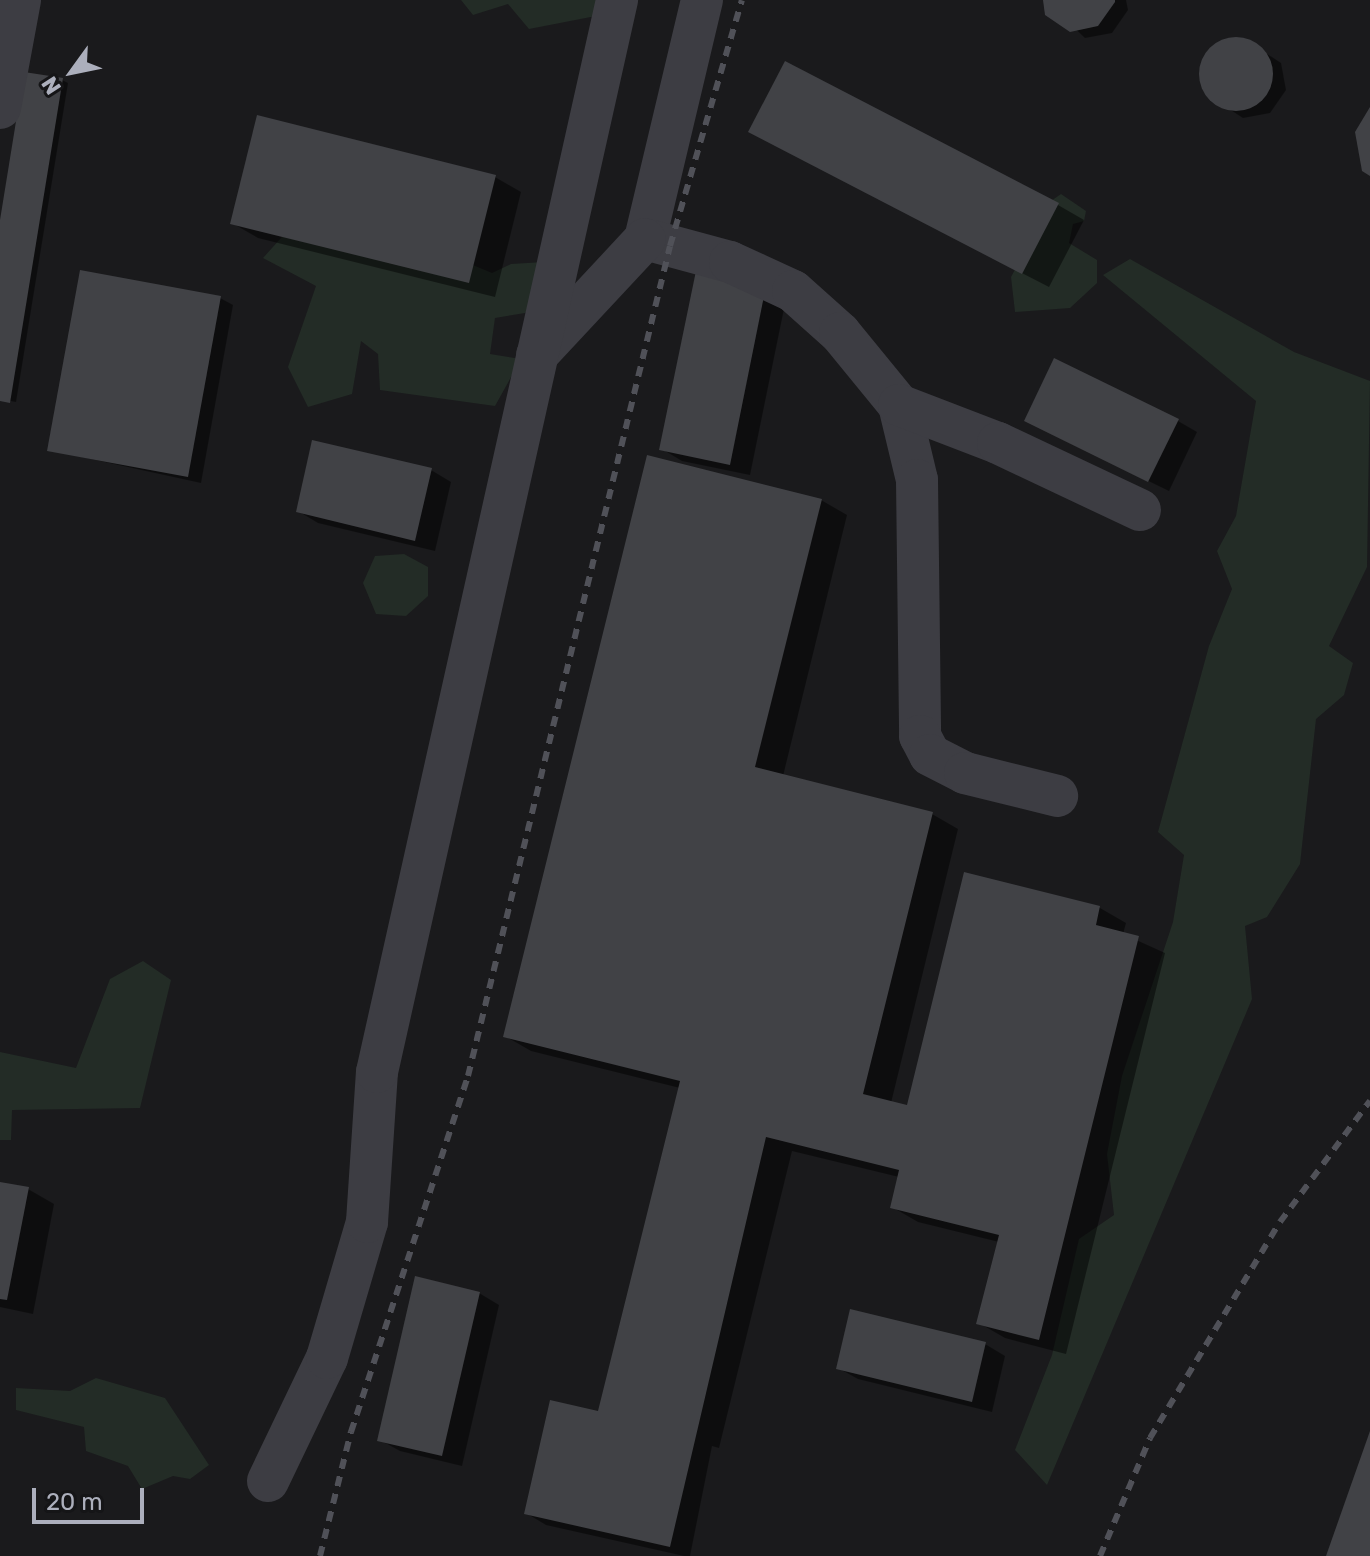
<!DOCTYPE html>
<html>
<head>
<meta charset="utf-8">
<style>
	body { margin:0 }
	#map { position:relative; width:1370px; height:1556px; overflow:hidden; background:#1a1a1c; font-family:Rubik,sans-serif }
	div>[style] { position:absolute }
	.green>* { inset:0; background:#232c26 }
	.shadow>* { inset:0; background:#0007 }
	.building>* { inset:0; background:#414246 }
	.round { border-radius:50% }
	.minor>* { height:42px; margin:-21px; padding:0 21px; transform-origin:21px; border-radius:21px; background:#3d3d43 }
	.rail>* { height:6px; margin-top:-3px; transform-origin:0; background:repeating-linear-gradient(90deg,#505158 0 10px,transparent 0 18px) }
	span { translate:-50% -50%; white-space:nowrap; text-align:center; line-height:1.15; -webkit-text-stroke:6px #151517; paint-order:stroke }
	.north { position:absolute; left:32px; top:32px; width:80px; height:80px; -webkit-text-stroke:6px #151517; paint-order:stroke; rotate:237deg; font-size:22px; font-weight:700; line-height:32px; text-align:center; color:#acafbc }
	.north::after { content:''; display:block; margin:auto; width:28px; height:36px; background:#acafbc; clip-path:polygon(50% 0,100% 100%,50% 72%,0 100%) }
	.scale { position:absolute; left:32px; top:1488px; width:112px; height:36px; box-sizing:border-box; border:4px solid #acafbc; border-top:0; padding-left:10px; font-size:24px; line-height:28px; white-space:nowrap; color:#acafbc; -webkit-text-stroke:6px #151517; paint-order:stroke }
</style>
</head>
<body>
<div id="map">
	<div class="green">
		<i style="clip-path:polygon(461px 0,601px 0,601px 15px,529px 29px,508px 4px,473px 15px)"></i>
		<i style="clip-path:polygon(1061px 194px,1086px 211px,1084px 221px,1073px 224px,1069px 243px,1097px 260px,1097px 283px,1070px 308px,1015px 312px,1011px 277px,1033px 236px,1038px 210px)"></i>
		<i style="clip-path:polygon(290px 228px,451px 256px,492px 273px,511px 264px,544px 262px,551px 290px,525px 313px,495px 318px,490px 354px,521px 359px,495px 406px,380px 390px,378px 354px,361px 341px,352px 394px,308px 407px,288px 367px,316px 286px,263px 258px)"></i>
		<i style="clip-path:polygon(1130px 259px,1294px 352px,1370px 381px,1367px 567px,1329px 646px,1353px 663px,1344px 695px,1316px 719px,1300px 864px,1267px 917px,1245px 926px,1252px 999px,1047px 1485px,1015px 1450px,1052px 1355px,1079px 1239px,1114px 1215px,1107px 1154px,1122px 1076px,1173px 922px,1184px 855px,1158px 832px,1209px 646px,1232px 589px,1217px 551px,1236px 516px,1256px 401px,1103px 275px)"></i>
		<i style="clip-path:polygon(404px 554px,428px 567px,428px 596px,406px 616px,376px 614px,363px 583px,375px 556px)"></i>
		<i style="clip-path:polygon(143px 961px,171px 980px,140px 1108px,12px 1110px,11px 1140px,0 1140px,0 1052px,76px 1068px,110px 979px)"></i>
		<i style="clip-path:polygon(96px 1378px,165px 1398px,209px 1465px,190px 1479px,173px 1476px,142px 1489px,128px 1466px,86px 1451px,84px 1427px,16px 1410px,16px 1388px,70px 1391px)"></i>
	</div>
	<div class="shadow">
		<i style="clip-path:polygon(1045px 0,1126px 0,1128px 10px,1112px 33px,1085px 38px)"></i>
		<i style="clip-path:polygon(1244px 39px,1281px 63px,1286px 90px,1270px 113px,1243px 118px,1206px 94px,1201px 67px,1216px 44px)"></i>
		<i style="clip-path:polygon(62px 80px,68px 83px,16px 402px,0 399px,0 233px)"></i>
		<i style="clip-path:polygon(777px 146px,1058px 205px,1084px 220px,1049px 287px)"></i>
		<i style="clip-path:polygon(495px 177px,521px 192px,495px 297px,258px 238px,232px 223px)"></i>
		<i style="clip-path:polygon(698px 268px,787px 294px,750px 475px,682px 461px,662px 449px)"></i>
		<i style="clip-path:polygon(220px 298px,233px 305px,201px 483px,50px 450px)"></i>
		<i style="clip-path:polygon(1178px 421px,1197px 432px,1169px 491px,1046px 431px)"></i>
		<i style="clip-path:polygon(431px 470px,451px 482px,435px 551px,318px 523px,298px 511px)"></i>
		<i style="clip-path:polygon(821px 500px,847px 515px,783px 776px,932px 814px,958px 829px,891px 1103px,908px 1107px,966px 874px,1100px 908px,1126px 923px,1123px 934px,1165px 953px,1066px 1354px,1005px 1338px,979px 1323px,999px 1242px,918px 1222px,892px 1207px,899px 1177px,792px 1151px,719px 1448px,712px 1446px,690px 1556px,684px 1556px,546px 1525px,526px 1513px,611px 1417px,680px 1088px,531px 1051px,505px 1036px)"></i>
		<i style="clip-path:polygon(0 1184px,28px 1189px,54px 1204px,33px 1314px,0 1307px)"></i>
		<i style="clip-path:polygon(479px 1293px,499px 1305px,462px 1466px,400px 1451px,380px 1440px)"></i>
		<i style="clip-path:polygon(985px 1344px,1005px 1356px,992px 1412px,858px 1379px,838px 1368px)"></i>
	</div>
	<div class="building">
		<i style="clip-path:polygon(1043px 0,1115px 0,1115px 2px,1098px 26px,1070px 32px,1045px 15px)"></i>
		<i class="round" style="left:1199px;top:37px;width:74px;height:74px"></i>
		<i style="clip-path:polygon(785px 61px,1059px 203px,1022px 274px,748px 132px)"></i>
		<i style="clip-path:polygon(24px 72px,63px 78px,10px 403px,0 401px,0 220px)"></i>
		<i style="clip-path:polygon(1370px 107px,1370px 176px,1362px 171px,1355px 132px)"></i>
		<i style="clip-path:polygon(257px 115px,496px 175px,469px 283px,230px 224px)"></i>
		<i style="clip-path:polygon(697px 266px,767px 281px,730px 465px,659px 450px)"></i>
		<i style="clip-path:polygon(80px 270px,221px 296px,188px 477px,47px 451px)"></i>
		<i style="clip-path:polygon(1054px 358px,1179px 419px,1148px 482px,1024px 421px)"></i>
		<i style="clip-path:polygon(312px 440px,432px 468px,415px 541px,296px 512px)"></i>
		<i style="clip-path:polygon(647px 455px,822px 499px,755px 767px,933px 812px,863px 1094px,907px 1105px,964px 872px,1100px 906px,1096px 925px,1139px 936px,1039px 1340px,976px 1324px,999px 1235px,890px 1208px,899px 1170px,766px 1137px,670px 1547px,524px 1514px,550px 1400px,598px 1411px,680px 1081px,503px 1037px)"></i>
		<i style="clip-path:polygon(0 1182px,29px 1187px,7px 1300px,0 1299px)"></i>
		<i style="clip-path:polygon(415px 1276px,480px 1292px,442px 1456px,377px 1441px)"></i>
		<i style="clip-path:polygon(850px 1309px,986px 1342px,972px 1402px,836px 1369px)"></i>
		<i style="clip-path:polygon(1370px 1431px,1370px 1556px,1326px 1556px)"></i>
	</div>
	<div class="minor">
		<i style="left:702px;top:0;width:246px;rotate:103.4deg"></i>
		<i style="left:645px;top:239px;width:88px;rotate:15.1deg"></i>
		<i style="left:730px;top:262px;width:69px;rotate:24.7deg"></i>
		<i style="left:793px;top:291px;width:63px;rotate:41.8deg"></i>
		<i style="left:840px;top:333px;width:93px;rotate:50.7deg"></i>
		<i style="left:899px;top:405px;width:77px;rotate:76.5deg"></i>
		<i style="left:917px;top:480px;width:256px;rotate:89.3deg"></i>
		<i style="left:920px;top:736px;width:21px;rotate:62deg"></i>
		<i style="left:930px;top:755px;width:39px;rotate:27deg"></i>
		<i style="left:965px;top:773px;width:95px;rotate:14deg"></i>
		<i style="left:0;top:108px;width:110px;rotate:-79.5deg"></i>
		<i style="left:537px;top:355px;width:158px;rotate:-47deg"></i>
		<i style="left:899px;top:405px;width:106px;rotate:21deg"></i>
		<i style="left:998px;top:443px;width:157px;rotate:25.3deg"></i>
		<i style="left:268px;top:1481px;width:136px;rotate:-64.4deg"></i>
		<i style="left:327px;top:1358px;width:142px;rotate:-73.6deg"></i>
		<i style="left:367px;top:1222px;width:150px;rotate:-86.2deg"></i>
		<i style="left:377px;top:1072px;width:1099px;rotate:-77.38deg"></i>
	</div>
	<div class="rail">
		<i style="left:320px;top:1556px;width:128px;rotate:-76deg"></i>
		<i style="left:351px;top:1432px;width:375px;rotate:-71.8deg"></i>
		<i style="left:468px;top:1076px;width:854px;rotate:-76.32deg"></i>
		<i style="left:670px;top:246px;width:256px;rotate:-73.7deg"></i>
		<i style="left:1100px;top:1556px;width:128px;rotate:-67deg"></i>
		<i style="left:1150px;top:1438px;width:252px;rotate:-59deg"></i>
		<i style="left:1280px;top:1222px;width:151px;rotate:-53.4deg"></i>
	</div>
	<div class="north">N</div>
	<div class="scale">20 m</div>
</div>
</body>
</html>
